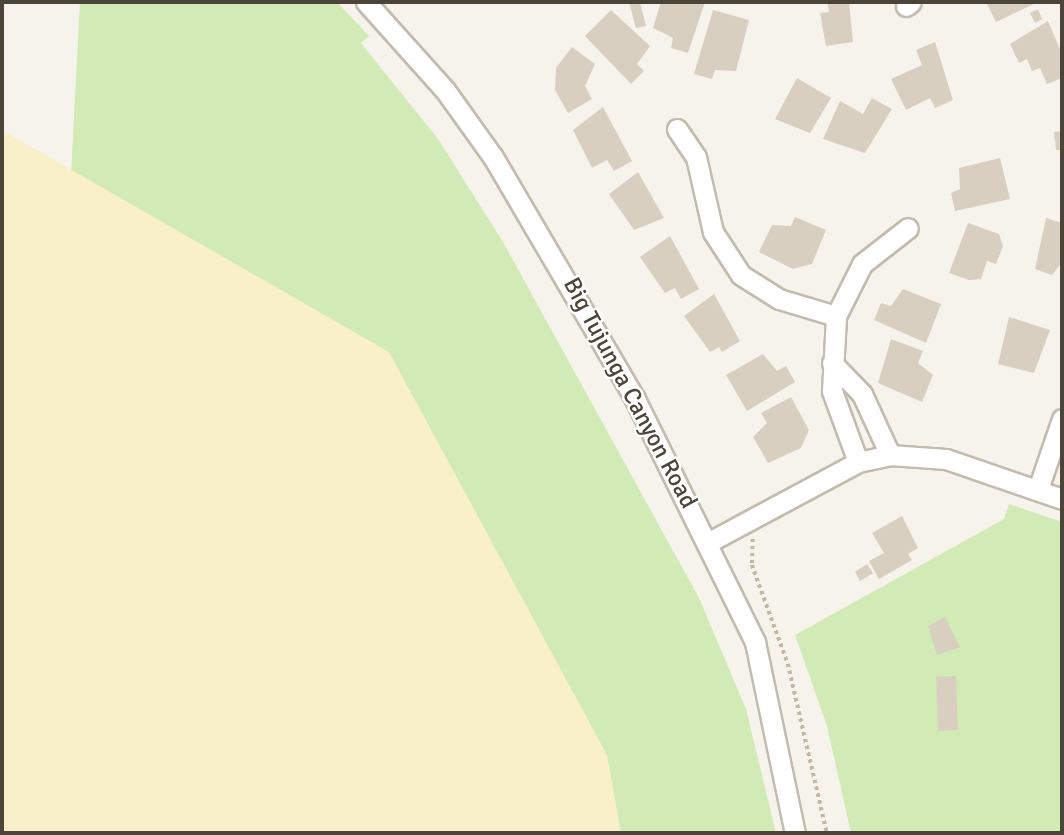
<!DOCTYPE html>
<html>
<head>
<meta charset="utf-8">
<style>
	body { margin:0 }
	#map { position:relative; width:1064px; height:835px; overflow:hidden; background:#f6f3ec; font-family:Signika,sans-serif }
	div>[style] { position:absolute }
	.green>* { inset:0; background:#d2eab5 }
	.sand>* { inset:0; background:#f9efc9 }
	.building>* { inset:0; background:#d8cfc1 }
	.path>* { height:3.5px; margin-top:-1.75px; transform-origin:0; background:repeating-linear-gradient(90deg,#c4b79f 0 3.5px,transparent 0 7px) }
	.roads { filter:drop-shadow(2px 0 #c2bbae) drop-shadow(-2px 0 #c2bbae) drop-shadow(0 2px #c2bbae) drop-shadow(0 -2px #c2bbae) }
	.minor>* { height:19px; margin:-9.5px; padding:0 9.5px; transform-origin:9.5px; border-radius:9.5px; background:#fff }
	span { translate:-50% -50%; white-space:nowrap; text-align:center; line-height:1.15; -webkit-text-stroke:5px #fff; paint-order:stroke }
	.street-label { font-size:24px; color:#4b4439 }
	.frame { position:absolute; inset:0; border:4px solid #4b4439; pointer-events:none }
</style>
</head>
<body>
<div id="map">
	<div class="green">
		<i style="clip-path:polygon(80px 2px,337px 2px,369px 36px,361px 43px,438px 139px,503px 242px,699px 598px,746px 709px,776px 833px,2px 833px,2px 459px,56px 462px)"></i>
		<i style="clip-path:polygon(1009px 504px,1062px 522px,1062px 833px,851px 833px,827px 726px,795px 635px,1004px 519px)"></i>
	</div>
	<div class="sand">
		<i style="clip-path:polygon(2px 130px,389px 352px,607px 755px,621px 833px,2px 833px)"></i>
	</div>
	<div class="building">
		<i style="clip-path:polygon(629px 2px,640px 2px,646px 26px,636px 28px)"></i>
		<i style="clip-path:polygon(661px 2px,705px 2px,688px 53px,671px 48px,673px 38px,653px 28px)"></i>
		<i style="clip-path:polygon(827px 2px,849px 2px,853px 42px,826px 46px,820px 13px,829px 12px)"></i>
		<i style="clip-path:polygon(986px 2px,1038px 2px,996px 22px)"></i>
		<i style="clip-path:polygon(1038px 9px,1042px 19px,1035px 23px,1030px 13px)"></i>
		<i style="clip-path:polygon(611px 10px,650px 46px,637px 64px,644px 71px,631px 84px,585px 36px)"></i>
		<i style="clip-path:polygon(713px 10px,749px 20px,736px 71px,715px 70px,712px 79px,694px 74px)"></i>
		<i style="clip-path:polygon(1048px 21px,1062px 54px,1062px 78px,1047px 84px,1040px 68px,1032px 71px,1027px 59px,1019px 63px,1010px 44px)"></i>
		<i style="clip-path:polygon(935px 42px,953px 100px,935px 108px,930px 98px,906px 110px,891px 79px,922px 65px,916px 50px)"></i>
		<i style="clip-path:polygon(572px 47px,595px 64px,585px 86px,592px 99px,568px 113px,555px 90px,556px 68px)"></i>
		<i style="clip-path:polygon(797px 78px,831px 98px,810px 133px,775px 119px)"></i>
		<i style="clip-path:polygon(872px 98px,892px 109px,865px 153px,823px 139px,840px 101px,863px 114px)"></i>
		<i style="clip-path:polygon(603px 107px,632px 161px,614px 171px,607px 160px,592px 168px,573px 130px)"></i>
		<i style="clip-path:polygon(1062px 131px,1062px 150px,1056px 150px,1054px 132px)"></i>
		<i style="clip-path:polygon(1000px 158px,1010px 199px,955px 211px,951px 193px,960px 189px,959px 168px)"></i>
		<i style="clip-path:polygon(638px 172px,664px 218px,634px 230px,609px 194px)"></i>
		<i style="clip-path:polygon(795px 217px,826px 230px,812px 264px,793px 269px,759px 252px,772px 225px,791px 226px)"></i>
		<i style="clip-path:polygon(1046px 218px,1062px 223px,1062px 262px,1052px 275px,1035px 269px)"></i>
		<i style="clip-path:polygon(968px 223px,999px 234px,1003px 246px,996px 264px,987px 261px,981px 279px,969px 280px,949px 273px)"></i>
		<i style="clip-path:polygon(670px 236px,699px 289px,681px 299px,675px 288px,665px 293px,640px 257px)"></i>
		<i style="clip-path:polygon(903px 289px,941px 304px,926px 343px,874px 320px,881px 303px,891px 306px)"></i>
		<i style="clip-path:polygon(714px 294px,740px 341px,722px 352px,719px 347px,710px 352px,684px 316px)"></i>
		<i style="clip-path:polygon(1009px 317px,1050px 330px,1034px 373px,998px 364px)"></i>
		<i style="clip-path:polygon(891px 339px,923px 351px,918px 363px,933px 375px,922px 402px,878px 383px)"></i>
		<i style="clip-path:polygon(763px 354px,777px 371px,786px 366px,795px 382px,747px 411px,726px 375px)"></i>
		<i style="clip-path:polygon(791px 397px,809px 430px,801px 448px,768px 463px,753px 437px,767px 423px,761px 413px)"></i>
		<i style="clip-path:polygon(902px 516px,918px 548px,908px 554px,912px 560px,879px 579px,869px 561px,884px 553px,872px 533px)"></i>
		<i style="clip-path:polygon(867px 564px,873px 573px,860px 581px,855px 572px)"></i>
		<i style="clip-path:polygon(945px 617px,960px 647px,937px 655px,928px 626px)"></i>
		<i style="clip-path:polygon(956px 676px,958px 730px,938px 731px,936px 677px)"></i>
	</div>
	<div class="path">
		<i style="left:753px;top:539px;width:26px;rotate:92deg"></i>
		<i style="left:752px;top:565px;width:105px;rotate:70deg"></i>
		<i style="left:788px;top:664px;width:173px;rotate:77deg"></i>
	</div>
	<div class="roads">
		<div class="minor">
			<i style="left:366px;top:2px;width:118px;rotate:48.1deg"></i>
			<i style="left:445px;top:90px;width:82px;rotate:54.4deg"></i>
			<i style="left:493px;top:157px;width:281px;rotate:59.6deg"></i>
			<i style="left:635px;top:399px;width:271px;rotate:63.7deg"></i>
			<i style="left:755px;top:642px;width:195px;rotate:78.2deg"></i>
			<i style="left:906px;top:6px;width:6px;rotate:-39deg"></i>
			<i style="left:677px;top:129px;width:34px;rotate:56deg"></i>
			<i style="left:696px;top:157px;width:77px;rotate:77.2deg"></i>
			<i style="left:713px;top:232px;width:51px;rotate:56.9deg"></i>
			<i style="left:741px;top:275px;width:45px;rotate:32.3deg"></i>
			<i style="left:779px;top:299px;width:59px;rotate:16.6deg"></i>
			<i style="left:832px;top:363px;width:43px;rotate:45.9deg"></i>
			<i style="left:862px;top:394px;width:67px;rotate:65.3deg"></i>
			<i style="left:858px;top:462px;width:76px;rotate:-110.1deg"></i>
			<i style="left:832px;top:391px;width:75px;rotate:-86.9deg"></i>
			<i style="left:836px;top:316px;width:58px;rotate:-63.4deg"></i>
			<i style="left:862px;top:264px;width:58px;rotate:-38deg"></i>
			<i style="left:1038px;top:489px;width:74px;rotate:-71.1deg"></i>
			<i style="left:709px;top:542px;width:169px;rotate:-28.2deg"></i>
			<i style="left:858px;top:462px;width:33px;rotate:-12deg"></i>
			<i style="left:890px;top:455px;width:56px;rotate:4.1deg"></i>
			<i style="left:946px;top:459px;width:123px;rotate:19deg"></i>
		</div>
	</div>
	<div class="street-label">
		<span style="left:630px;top:393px;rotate:62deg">Big Tujunga Canyon Road</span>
	</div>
	<div class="frame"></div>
</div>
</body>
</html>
